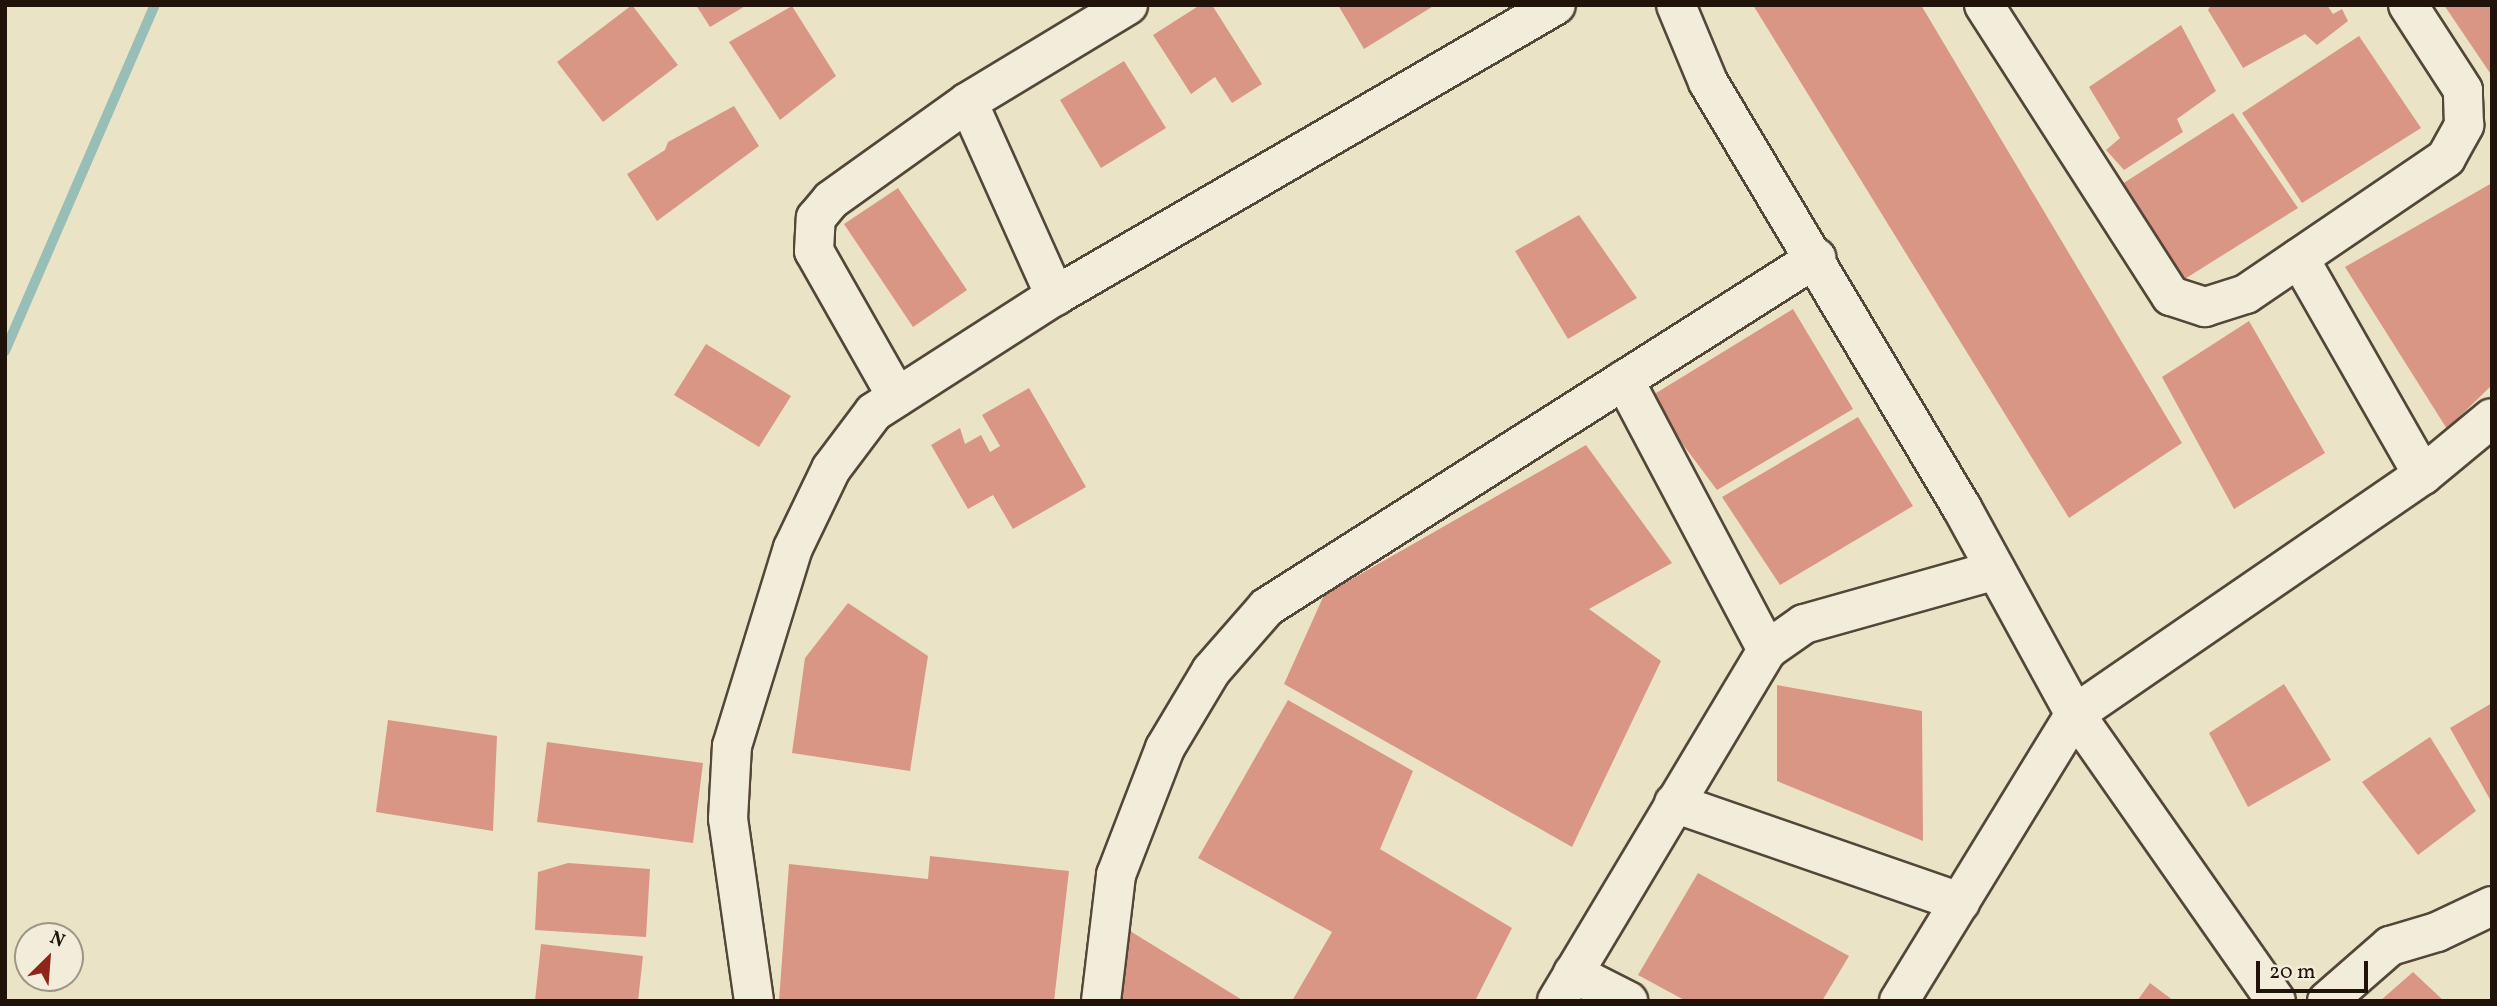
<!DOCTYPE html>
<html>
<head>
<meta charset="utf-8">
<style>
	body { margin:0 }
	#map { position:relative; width:2497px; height:1006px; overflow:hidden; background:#ebe3c6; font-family:Vollkorn,serif }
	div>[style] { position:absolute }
	.stream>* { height:10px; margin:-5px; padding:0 5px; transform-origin:5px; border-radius:5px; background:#98beb8 }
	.building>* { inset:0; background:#da9685 }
	.roads { filter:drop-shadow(2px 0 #544639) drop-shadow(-2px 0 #544639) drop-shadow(0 2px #544639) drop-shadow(0 -2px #544639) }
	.minor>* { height:38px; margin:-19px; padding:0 19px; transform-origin:19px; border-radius:19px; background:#f2edda }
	span { translate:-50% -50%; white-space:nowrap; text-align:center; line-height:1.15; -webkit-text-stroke:7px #f2edda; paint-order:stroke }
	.frame { position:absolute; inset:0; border:7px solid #21120a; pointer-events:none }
	.north { position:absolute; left:14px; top:922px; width:70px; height:70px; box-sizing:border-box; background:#f2edda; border:2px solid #9e9587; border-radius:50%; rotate:25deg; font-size:19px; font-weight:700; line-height:28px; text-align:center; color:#21120a }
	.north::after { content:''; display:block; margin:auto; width:24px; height:32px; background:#8f2418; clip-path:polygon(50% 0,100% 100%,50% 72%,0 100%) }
	.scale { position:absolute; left:2256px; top:961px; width:112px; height:32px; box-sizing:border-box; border:4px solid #21120a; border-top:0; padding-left:9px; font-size:21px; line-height:24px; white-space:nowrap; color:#21120a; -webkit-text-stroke:5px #f2edda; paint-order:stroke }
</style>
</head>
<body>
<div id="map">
	<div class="stream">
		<i style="left:5px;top:351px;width:377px;rotate:-66.6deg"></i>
	</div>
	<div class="building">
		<i style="clip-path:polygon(632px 5px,678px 65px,603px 122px,557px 62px)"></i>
		<i style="clip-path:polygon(696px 5px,747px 5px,710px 27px)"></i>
		<i style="clip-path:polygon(1200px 5px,1212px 5px,1262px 84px,1232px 103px,1215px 77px,1191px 94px,1153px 35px)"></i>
		<i style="clip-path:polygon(1338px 5px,1435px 5px,1364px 49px)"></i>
		<i style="clip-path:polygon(1753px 5px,1921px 5px,2182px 443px,2069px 518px)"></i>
		<i style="clip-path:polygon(2211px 5px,2327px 5px,2333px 14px,2342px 9px,2348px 21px,2317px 45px,2305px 34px,2243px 68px,2208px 10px)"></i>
		<i style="clip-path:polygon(2444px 5px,2492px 5px,2492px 76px)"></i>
		<i style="clip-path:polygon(792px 6px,836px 76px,780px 120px,729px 42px)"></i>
		<i style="clip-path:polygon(2181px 25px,2216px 91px,2177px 119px,2183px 132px,2124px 170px,2106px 150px,2120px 138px,2089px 87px)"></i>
		<i style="clip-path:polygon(2359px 36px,2421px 128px,2302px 203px,2242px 113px)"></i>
		<i style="clip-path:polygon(1124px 61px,1166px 128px,1101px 168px,1060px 100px)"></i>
		<i style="clip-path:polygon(734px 106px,759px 146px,657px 221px,627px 174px,665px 150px,668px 142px)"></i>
		<i style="clip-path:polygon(2233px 113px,2298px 208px,2183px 280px,2119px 186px)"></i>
		<i style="clip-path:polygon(2492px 183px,2492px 385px,2447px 429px,2345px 267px)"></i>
		<i style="clip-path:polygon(898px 188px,967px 290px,913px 327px,844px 224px)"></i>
		<i style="clip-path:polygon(1579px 215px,1637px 298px,1568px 339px,1515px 251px)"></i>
		<i style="clip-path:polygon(1793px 309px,1853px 409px,1717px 490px,1648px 398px)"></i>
		<i style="clip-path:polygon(2249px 321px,2325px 453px,2234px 509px,2162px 377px)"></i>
		<i style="clip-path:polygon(706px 344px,791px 396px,759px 447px,674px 395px)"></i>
		<i style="clip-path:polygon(1029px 388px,1086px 487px,1013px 529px,993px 495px,968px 509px,931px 445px,960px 428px,965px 444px,981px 435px,990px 452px,1000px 446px,982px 415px)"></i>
		<i style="clip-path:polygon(1858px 417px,1913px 506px,1780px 585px,1722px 497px)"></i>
		<i style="clip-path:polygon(1586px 445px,1672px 563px,1589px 609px,1661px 661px,1572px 847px,1284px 684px,1324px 595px)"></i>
		<i style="clip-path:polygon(848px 603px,928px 656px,910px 771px,792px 753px,805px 658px)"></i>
		<i style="clip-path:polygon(2284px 684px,2331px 760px,2248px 807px,2209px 733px)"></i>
		<i style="clip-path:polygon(1777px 685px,1922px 711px,1923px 841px,1777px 781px)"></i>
		<i style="clip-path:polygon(1288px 700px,1413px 771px,1380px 849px,1512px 928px,1475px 1001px,1292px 1001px,1332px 932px,1198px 858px)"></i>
		<i style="clip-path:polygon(2492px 703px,2492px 803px,2450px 728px)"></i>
		<i style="clip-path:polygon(388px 720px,497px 736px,493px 831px,376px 812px)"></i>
		<i style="clip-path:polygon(2430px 737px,2476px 811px,2418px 855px,2362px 782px)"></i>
		<i style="clip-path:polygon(547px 742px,703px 763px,693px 843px,537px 822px)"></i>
		<i style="clip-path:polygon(930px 856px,1069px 871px,1054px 1001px,779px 1001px,789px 864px,928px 879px)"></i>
		<i style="clip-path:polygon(568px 863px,650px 869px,646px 937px,535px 930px,538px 872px)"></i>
		<i style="clip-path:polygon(1698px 873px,1849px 956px,1822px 1001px,1686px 1001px,1638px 975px)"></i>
		<i style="clip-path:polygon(1130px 931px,1244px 1001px,1119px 1001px)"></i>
		<i style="clip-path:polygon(541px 944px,643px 956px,638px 1001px,535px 1001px)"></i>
		<i style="clip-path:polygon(2413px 972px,2444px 1001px,2380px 1001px)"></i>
		<i style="clip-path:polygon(2150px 983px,2174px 1001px,2137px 1001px)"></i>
	</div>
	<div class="roads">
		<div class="minor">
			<i style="left:1676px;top:5px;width:83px;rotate:67.4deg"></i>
			<i style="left:1708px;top:82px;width:496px;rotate:59.2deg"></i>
			<i style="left:1962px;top:508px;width:235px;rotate:61.3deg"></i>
			<i style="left:2075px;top:714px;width:350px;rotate:55deg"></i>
			<i style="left:1984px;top:5px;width:346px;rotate:57.3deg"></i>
			<i style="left:2171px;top:296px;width:36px;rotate:18deg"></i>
			<i style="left:2205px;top:307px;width:43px;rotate:-17.6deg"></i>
			<i style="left:2246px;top:294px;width:242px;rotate:-34.2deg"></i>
			<i style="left:2446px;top:158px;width:38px;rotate:-61deg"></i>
			<i style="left:2464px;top:125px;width:35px;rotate:-92deg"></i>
			<i style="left:2463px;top:90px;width:101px;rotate:-122.9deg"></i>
			<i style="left:968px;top:102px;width:213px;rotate:65.8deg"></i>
			<i style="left:2299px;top:258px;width:250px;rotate:60.3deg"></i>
			<i style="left:1624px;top:380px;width:306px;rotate:62.1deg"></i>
			<i style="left:897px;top:397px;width:168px;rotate:-119.6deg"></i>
			<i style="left:814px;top:251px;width:33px;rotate:-87deg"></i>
			<i style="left:816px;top:218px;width:23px;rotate:-50deg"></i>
			<i style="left:831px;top:200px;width:168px;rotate:-35.6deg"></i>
			<i style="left:968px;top:102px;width:187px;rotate:-31.2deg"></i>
			<i style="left:1674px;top:803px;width:303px;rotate:19.1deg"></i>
			<i style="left:1573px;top:973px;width:62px;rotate:27deg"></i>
			<i style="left:754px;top:1001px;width:184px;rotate:-98.1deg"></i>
			<i style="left:728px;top:819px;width:73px;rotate:-86.9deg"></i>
			<i style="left:732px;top:746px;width:207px;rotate:-72.9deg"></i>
			<i style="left:793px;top:548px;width:88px;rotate:-64.3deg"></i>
			<i style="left:831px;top:469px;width:71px;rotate:-53deg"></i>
			<i style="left:874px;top:412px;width:215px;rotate:-32.7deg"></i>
			<i style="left:1055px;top:296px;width:579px;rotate:-30.15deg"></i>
			<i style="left:1101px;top:1001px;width:127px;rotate:-83.2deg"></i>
			<i style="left:1116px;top:875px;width:136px;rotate:-68.9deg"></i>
			<i style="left:1165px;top:748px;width:90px;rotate:-59.1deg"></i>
			<i style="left:1211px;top:671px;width:85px;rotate:-48.8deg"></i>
			<i style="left:1267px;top:607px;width:651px;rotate:-32.44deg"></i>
			<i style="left:1557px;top:1001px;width:409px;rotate:-59.1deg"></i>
			<i style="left:1767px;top:650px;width:45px;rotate:-35.1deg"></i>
			<i style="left:1804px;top:624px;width:199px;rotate:-15.7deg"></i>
			<i style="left:1899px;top:1001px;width:337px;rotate:-58.5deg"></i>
			<i style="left:2075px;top:714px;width:422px;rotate:-34.5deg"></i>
			<i style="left:2423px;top:475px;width:89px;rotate:-39.6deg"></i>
			<i style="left:2327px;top:1001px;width:84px;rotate:-41.1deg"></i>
			<i style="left:2390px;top:946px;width:49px;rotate:-16.6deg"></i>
			<i style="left:2437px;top:932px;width:61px;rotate:-25.3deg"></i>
		</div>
	</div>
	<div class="frame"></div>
	<div class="north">N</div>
	<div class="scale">20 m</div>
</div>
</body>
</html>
